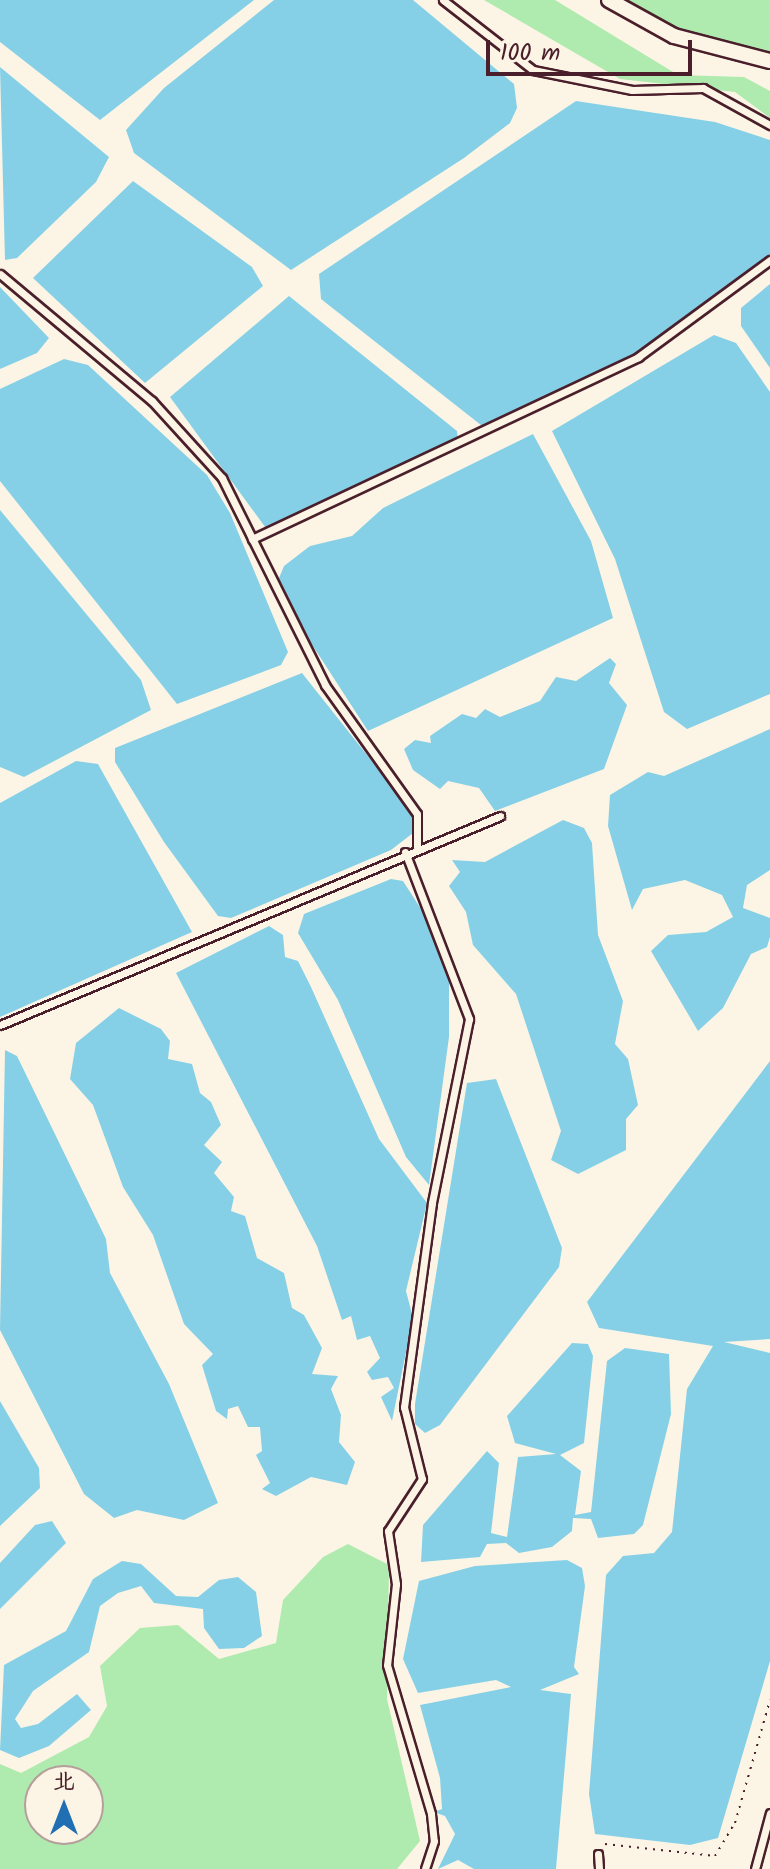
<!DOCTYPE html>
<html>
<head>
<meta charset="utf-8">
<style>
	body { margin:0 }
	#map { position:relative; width:770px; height:1869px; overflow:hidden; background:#fcf5e5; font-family:Kalam,"LXGW WenKai TC",sans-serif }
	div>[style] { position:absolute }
	.green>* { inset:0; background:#afeaaf }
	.water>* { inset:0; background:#86d0e7 }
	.path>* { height:2px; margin-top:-1px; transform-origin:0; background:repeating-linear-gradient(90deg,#4a1f2b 0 2px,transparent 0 8px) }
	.roads { filter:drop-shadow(2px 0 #4a1f2b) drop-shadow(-2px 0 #4a1f2b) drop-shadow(0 2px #4a1f2b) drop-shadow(0 -2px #4a1f2b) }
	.service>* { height:7px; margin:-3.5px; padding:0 3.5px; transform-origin:3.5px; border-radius:3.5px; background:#fcf5e5 }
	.minor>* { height:14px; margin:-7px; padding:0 7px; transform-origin:7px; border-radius:7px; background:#fcf5e5 }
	span { translate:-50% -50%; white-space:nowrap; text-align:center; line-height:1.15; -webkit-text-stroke:7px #fcf5e5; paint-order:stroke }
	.north { position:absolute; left:24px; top:1765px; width:80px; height:80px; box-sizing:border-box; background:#fcf5e5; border:2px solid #b59f9b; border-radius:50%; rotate:0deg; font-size:22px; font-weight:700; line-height:32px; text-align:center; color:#4a1f2b }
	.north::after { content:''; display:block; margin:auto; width:28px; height:36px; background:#1f6fb2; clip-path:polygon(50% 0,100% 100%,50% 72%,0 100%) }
	.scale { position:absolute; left:486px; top:40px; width:206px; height:36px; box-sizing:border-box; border:4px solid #4a1f2b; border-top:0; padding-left:10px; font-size:24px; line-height:28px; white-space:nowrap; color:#4a1f2b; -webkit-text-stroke:6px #fcf5e5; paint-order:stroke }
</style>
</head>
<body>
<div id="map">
	<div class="green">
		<i style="clip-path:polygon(484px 0,555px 0,678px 75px,744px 77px,770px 91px,770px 118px,735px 92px,620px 79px)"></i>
		<i style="clip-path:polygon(626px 0,770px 0,770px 58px,667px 28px)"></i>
		<i style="clip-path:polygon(evenodd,348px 1544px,389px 1565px,387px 1699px,420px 1841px,397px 1869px,0 1869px,0 1764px,21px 1773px,89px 1737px,107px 1706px,100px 1666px,140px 1628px,178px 1625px,219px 1659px,276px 1643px,283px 1600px,323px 1557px,348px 1544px,40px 1781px,88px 1781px,88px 1829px,40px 1829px,40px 1781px)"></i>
	</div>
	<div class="water">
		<i style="clip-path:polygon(0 0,254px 0,100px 120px,0 42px)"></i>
		<i style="clip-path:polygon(274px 0,413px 0,514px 84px,517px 108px,510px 123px,464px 158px,291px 270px,134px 153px,126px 130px,164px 88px)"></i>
		<i style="clip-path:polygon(0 67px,109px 157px,96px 182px,17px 258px,5px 260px)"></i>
		<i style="clip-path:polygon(576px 101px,715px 122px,770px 140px,770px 259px,642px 350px,486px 429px,321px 299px,319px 274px)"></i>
		<i style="clip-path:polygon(133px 181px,252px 267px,263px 286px,145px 383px,33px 278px)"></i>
		<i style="clip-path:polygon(770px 284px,770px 368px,741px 326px,741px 308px)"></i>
		<i style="clip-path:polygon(0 287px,49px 338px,37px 353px,0 369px)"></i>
		<i style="clip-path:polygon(289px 296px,457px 431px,458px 441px,268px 531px,170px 397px)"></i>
		<i style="clip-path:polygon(714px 335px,736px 343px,770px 392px,770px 694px,687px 729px,664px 712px,615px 559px,552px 431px)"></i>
		<i style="clip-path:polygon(64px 359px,88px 365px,207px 475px,230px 513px,288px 652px,281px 665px,177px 704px,0 481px,0 389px)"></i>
		<i style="clip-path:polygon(533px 434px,591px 541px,613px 618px,368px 731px,311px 643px,279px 578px,284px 566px,310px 546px,352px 536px,383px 508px)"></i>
		<i style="clip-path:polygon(0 510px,141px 680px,151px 710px,24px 777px,0 767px)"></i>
		<i style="clip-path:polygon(610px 658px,616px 664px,609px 683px,627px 705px,604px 769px,495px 811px,479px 788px,448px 781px,440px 789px,413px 770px,404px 749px,415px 740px,431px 743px,430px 736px,462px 714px,476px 718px,485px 709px,500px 717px,540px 701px,556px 677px,576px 681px)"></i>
		<i style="clip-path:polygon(302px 673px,413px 813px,417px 830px,391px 850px,231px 918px,218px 916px,164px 842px,115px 762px,115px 748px)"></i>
		<i style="clip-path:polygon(770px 729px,770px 870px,747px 885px,743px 908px,770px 918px,770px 937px,767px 947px,751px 954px,723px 1008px,698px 1031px,651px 951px,668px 935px,706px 932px,733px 917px,722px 895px,685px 880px,643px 889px,632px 910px,608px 826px,610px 795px,648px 772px,664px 776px)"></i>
		<i style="clip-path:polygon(76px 761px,98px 764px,192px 932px,0 1017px,0 803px)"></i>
		<i style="clip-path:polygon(563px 820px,584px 828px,592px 843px,598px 935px,623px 1001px,615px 1044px,628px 1059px,638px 1105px,626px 1119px,626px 1150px,578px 1174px,551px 1160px,561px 1131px,516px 994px,473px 945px,466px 912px,449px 886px,460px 872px,452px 860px,485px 862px)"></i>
		<i style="clip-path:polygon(391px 879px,403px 881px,421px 909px,449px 976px,449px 1037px,429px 1185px,406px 1157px,338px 1000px,298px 933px,304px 914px)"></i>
		<i style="clip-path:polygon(269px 926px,283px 935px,285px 957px,298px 961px,311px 987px,379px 1139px,427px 1203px,406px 1291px,413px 1318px,392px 1421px,381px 1397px,394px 1388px,388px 1377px,372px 1380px,367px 1372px,380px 1358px,370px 1336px,357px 1340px,351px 1316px,342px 1320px,317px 1246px,176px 973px)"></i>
		<i style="clip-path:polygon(119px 1008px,161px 1029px,170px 1041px,168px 1059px,192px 1064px,200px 1093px,211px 1102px,221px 1125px,204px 1145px,222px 1162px,214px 1173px,234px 1197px,231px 1211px,245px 1216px,257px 1258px,284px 1273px,292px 1308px,304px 1315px,322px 1348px,312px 1374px,338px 1376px,331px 1389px,341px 1415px,339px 1442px,355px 1462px,347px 1485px,311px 1477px,276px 1496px,262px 1489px,270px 1483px,256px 1455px,262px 1451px,260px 1427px,248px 1427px,238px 1406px,228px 1409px,227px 1419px,216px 1411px,202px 1365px,213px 1354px,184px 1324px,153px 1235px,123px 1187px,93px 1105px,70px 1079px,76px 1043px)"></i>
		<i style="clip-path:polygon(5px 1050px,17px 1056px,106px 1239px,110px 1273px,169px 1384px,218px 1503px,184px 1520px,137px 1510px,114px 1518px,84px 1494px,0 1330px)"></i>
		<i style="clip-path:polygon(770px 1061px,770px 1339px,724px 1342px,770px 1353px,770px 1661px,718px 1838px,690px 1845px,595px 1834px,589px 1794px,606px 1575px,623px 1556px,654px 1553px,672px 1532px,687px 1389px,713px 1346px,599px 1328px,587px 1302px)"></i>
		<i style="clip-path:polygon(496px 1079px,562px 1248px,559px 1267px,440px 1425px,425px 1433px,415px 1424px,415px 1404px,467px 1083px)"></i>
		<i style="clip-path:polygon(572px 1343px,588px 1344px,593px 1356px,584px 1443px,560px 1455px,581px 1471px,575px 1515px,591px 1512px,607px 1361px,625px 1348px,669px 1354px,671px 1414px,643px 1525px,634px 1534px,598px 1538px,591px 1519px,573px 1518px,572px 1531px,552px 1547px,519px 1553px,506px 1543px,487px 1544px,480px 1557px,421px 1562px,423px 1525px,487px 1451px,499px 1463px,491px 1533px,507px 1537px,518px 1457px,556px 1454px,515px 1443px,507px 1416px)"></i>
		<i style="clip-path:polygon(0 1401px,39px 1468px,40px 1488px,0 1526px)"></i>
		<i style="clip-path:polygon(52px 1521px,66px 1543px,0 1609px,0 1563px,35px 1525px)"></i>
		<i style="clip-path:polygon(567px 1560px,582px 1568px,585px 1586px,574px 1667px,579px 1674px,540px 1690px,571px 1694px,556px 1869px,474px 1869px,458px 1860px,438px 1869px,455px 1834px,445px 1816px,434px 1812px,442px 1809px,440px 1778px,420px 1705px,511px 1687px,496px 1680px,418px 1693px,403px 1659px,419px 1581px,475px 1566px)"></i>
		<i style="clip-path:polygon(122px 1561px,141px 1564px,176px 1596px,198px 1597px,219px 1580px,238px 1577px,256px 1592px,262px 1636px,244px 1648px,219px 1649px,204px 1628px,203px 1609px,154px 1603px,141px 1586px,118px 1593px,100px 1606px,89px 1652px,33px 1691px,15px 1719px,21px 1728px,38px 1724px,77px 1694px,91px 1710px,49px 1746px,19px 1758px,0 1750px,4px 1665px,66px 1631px,93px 1579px)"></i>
	</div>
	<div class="path">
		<i style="left:605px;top:1844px;width:111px;rotate:6.2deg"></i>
		<i style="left:715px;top:1856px;width:39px;rotate:-59deg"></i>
		<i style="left:735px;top:1823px;width:128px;rotate:-74.1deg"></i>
	</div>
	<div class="roads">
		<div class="service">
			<i style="left:443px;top:0;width:114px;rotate:37.9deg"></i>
			<i style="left:533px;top:70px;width:101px;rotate:11.4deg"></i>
			<i style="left:632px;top:90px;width:71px;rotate:-1.6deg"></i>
			<i style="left:703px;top:88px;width:77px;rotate:28.9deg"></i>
			<i style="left:0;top:274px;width:198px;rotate:39.9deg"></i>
			<i style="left:152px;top:401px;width:104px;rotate:47.7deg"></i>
			<i style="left:222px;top:478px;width:231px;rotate:63.5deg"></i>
			<i style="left:325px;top:685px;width:158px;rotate:54.5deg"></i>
			<i style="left:417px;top:814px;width:33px;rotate:90deg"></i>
			<i style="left:252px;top:539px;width:427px;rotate:-25.2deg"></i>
			<i style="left:638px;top:357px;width:164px;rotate:-36.3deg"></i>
			<i style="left:405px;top:852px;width:179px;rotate:69deg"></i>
			<i style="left:469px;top:1019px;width:188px;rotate:101.4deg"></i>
			<i style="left:432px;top:1203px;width:206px;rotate:97.8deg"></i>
			<i style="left:404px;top:1407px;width:74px;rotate:76deg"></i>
			<i style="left:422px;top:1479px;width:62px;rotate:123.2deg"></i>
			<i style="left:388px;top:1531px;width:54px;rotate:81.4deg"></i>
			<i style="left:396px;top:1584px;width:81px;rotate:96.3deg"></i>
			<i style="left:387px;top:1665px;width:155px;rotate:73.5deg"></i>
			<i style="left:431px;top:1814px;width:27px;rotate:84deg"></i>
			<i style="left:434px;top:1841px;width:29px;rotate:108deg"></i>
			<i style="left:0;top:1025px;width:542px;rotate:-22.68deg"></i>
			<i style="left:598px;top:1854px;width:15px;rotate:86deg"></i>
			<i style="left:755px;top:1869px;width:58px;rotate:-75deg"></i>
		</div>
		<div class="minor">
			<i style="left:609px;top:0;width:74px;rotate:29deg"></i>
			<i style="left:674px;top:36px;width:99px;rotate:14.6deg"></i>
		</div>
	</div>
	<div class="north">北</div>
	<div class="scale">100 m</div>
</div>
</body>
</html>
